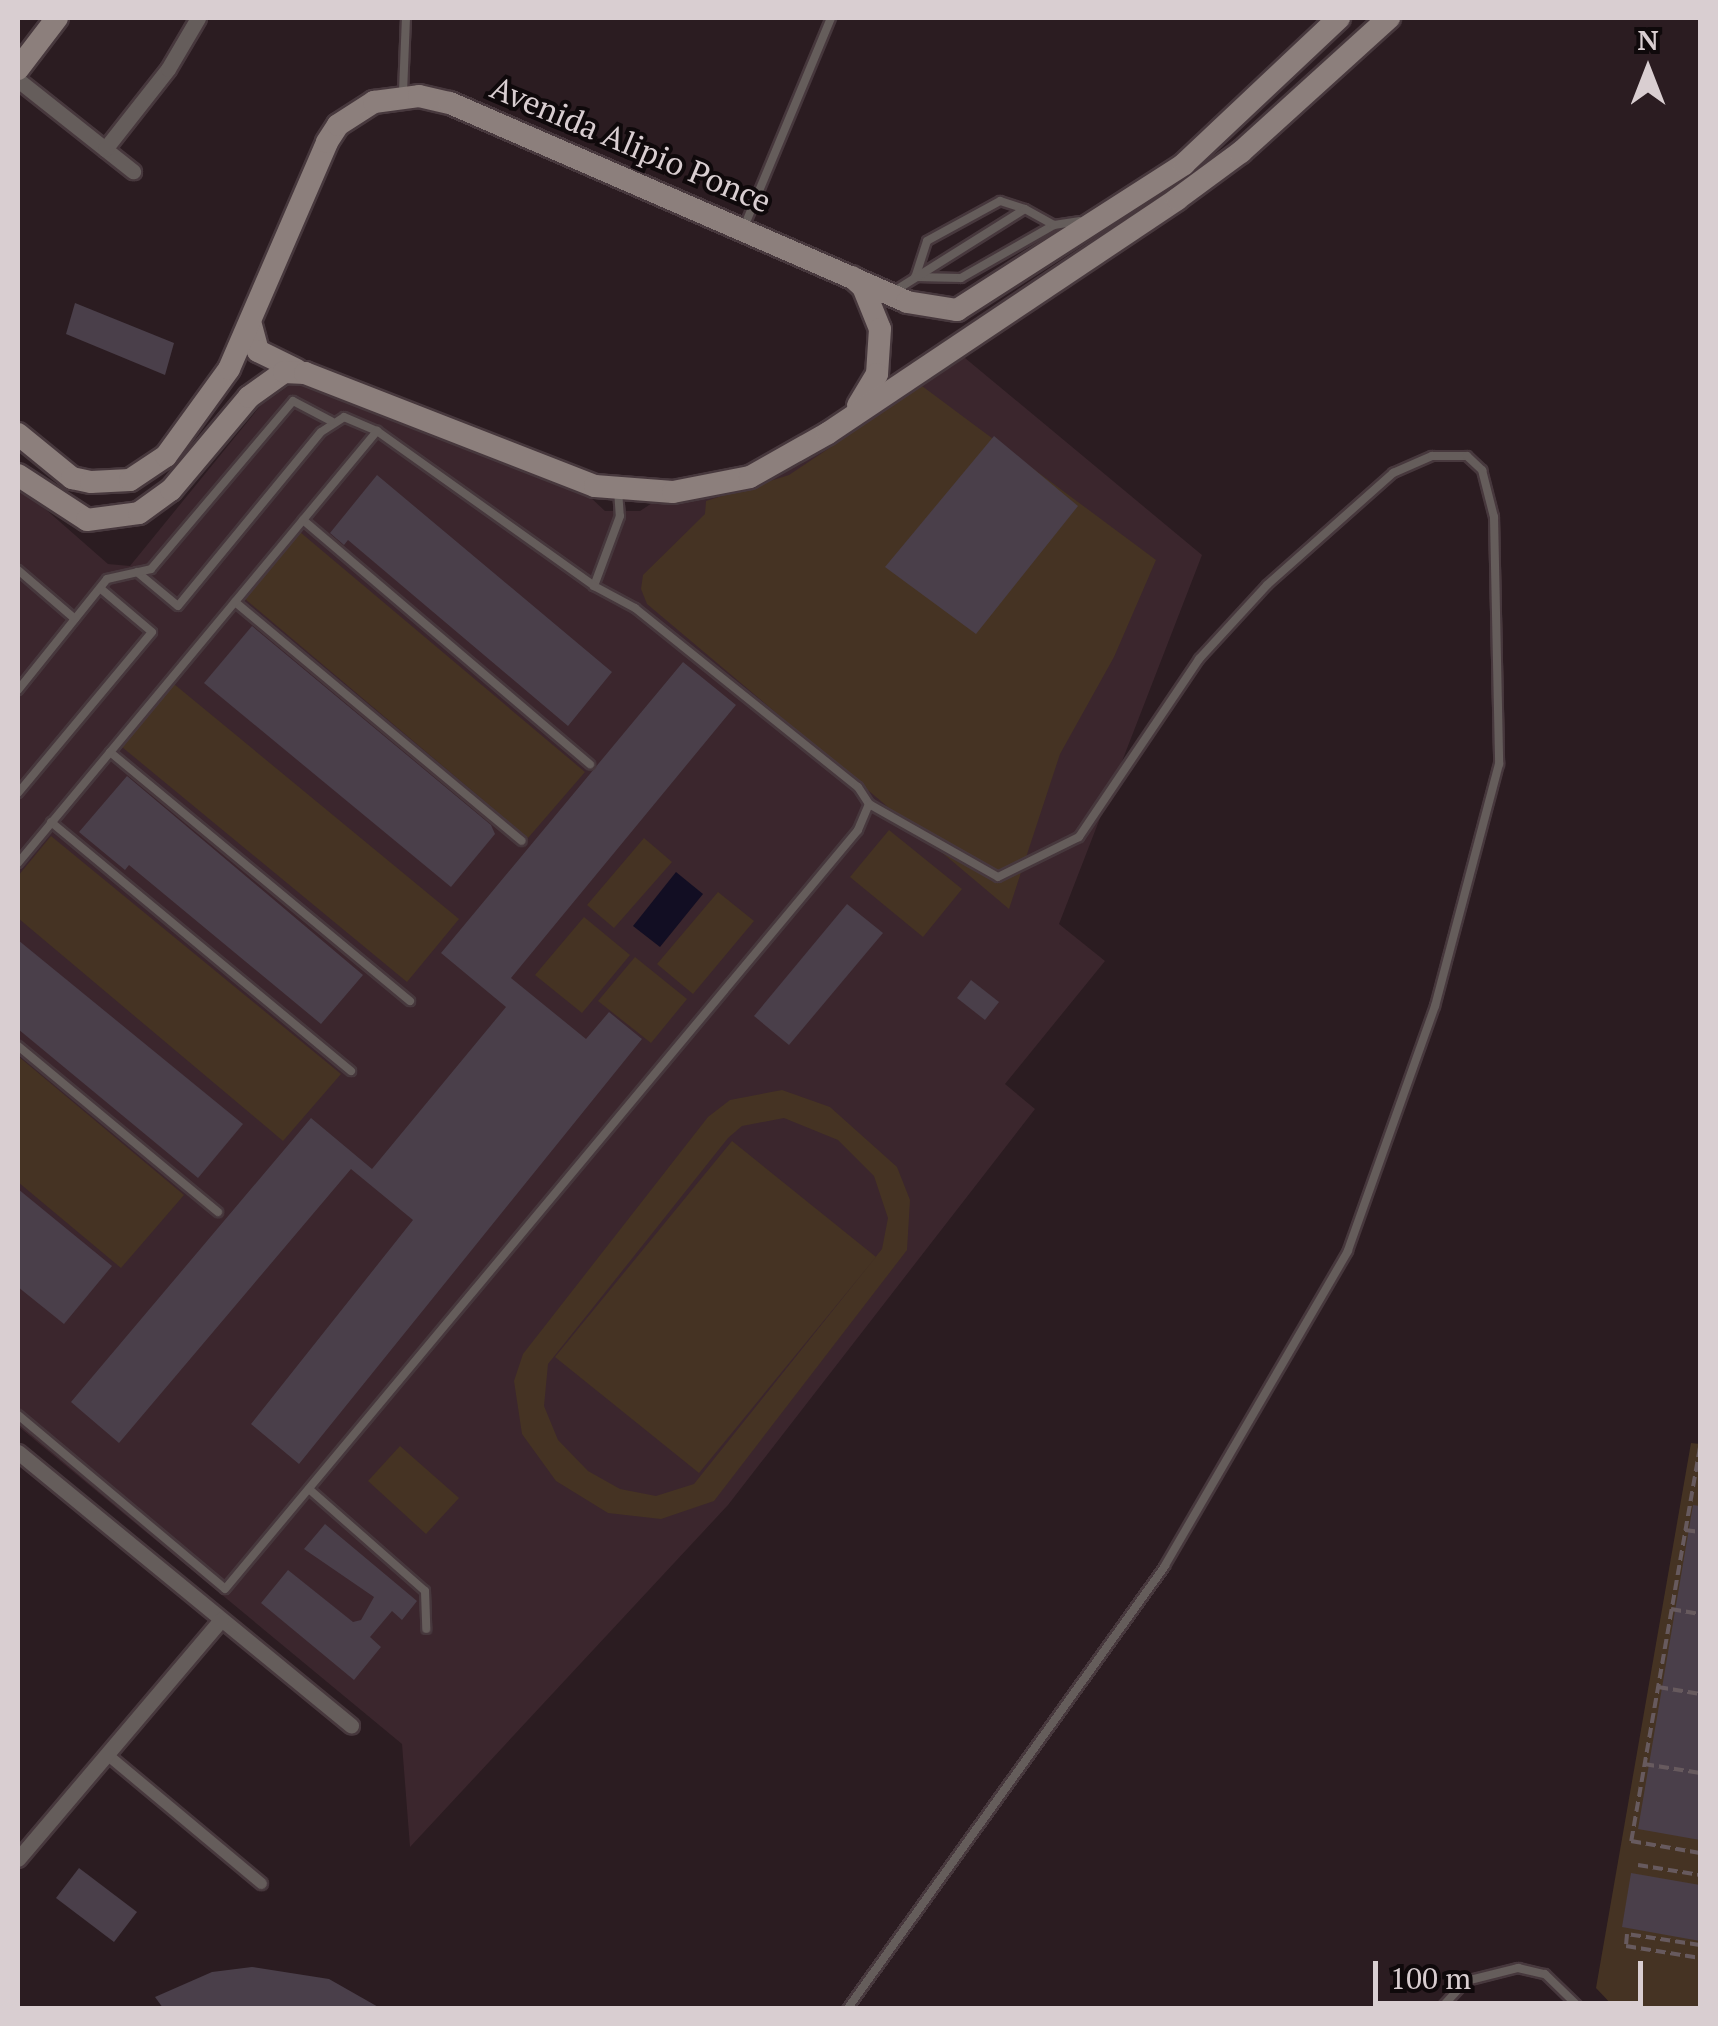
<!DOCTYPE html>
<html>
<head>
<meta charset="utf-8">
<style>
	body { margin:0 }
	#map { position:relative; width:1718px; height:2026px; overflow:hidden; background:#2b1c21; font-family:"PT Serif",serif }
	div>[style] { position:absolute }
	.built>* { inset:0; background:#3b262d }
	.green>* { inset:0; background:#453323 }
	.water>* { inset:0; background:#120e23 }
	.building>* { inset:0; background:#4a3f4a }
	.path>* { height:4px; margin-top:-2px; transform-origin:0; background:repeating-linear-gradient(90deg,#675a5e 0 10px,transparent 0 15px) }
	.roads { filter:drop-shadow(2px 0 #47383d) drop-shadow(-2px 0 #47383d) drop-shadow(0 2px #47383d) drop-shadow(0 -2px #47383d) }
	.service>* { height:8px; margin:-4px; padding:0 4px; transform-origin:4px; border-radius:4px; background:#655d5b }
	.pedestrian>* { height:11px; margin:-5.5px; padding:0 5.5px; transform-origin:5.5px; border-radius:5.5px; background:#655d5b }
	.minor>* { height:15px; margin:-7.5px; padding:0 7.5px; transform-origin:7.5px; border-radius:7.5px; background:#655d5b }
	.secondary>* { height:22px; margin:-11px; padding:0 11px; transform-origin:11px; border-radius:11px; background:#8c7f7c }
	span { translate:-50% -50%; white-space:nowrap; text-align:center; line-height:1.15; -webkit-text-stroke:8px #0f090b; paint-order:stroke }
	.street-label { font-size:32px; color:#d9ced1 }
	.frame { position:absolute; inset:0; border:20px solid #d9ced1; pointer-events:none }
	.north { position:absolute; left:1598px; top:20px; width:100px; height:100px; -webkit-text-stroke:8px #0f090b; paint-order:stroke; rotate:0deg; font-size:28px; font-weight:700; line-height:40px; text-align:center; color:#d9ced1 }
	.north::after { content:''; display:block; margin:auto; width:35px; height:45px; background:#d9ced1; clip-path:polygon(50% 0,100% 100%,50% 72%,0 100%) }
	.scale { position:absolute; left:1373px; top:1961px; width:270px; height:45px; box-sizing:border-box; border:5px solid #d9ced1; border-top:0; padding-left:12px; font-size:30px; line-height:35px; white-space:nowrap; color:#d9ced1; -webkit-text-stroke:8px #0f090b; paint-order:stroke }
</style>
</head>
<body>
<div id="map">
	<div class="built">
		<i style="clip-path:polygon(953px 348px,1202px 555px,1059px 924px,1105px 961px,1005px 1084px,1035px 1109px,728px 1505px,410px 1847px,402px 1744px,18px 1426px,18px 485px,108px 564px,130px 566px,261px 405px,297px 380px,588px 495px,605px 511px,640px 511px,658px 499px,732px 492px,800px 463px,868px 418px)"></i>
	</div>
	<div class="green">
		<i style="clip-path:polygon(922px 386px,1156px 560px,1114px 657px,1060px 754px,1009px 909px,647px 604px,641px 589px,643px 575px,705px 514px,706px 501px,789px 475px)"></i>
		<i style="clip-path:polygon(300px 532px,585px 772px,528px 838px,245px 599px)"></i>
		<i style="clip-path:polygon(174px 684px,459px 919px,407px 982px,122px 747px)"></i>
		<i style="clip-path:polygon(889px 830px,962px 889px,923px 937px,850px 877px)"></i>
		<i style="clip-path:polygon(51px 836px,341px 1074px,283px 1141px,18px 918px,18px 876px)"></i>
		<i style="clip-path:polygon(644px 838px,672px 862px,614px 928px,587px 905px)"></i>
		<i style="clip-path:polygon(718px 892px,754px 921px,693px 994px,657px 964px)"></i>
		<i style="clip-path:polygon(584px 917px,630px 955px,582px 1013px,535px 975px)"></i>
		<i style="clip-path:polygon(635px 957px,687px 999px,651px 1043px,598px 1001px)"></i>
		<i style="clip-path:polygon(18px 1056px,184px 1195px,121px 1268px,18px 1182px)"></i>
		<i style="clip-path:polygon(evenodd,782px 1090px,830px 1107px,897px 1167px,910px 1200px,907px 1250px,714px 1501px,661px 1519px,608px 1513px,556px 1481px,522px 1434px,514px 1381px,523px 1354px,708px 1117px,730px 1100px,782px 1090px,784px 1118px,838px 1140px,874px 1176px,888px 1218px,882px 1249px,694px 1484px,656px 1496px,620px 1489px,588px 1471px,558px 1440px,544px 1406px,548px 1364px,728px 1138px,742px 1126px,784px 1118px)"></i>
		<i style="clip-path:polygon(732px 1141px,876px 1257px,699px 1473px,555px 1357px)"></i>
		<i style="clip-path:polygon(1691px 1443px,1700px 1444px,1700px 2008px,1615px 2008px,1596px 1988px)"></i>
		<i style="clip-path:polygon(400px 1446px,459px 1498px,426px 1534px,368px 1481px)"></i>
	</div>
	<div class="water">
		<i style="clip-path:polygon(676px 872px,703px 894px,660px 947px,633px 926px)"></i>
	</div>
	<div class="building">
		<i style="clip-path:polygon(75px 303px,174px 343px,165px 375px,66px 334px)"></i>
		<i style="clip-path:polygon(994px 436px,1078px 506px,976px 634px,885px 567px)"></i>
		<i style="clip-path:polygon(377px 475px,612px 672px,568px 726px,348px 540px,344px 545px,330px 533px)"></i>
		<i style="clip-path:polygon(252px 626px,491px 825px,495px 834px,451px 887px,204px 683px)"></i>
		<i style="clip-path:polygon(683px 662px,736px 705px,511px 978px,586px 1039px,609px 1012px,642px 1039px,299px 1464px,251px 1424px,413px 1220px,351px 1169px,119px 1443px,71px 1402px,311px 1118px,372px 1169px,506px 1007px,441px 953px)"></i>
		<i style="clip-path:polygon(127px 776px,363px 975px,321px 1024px,129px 865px,125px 870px,79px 832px)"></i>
		<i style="clip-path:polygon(847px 904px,883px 933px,789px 1045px,754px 1016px)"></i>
		<i style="clip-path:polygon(18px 940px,243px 1124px,198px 1178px,18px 1029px)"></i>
		<i style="clip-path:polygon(971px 980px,999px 1002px,985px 1020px,957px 998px)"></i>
		<i style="clip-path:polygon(18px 1189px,112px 1266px,64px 1324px,18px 1287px)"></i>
		<i style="clip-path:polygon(1693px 1505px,1700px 1506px,1700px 1840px,1638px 1829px)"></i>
		<i style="clip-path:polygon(325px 1524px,417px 1601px,402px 1620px,392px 1611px,370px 1637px,381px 1647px,354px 1680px,261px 1603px,288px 1570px,353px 1622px,361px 1620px,374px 1597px,304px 1549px)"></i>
		<i style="clip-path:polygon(79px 1868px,137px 1912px,114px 1942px,56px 1898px)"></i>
		<i style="clip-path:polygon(1631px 1873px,1700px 1885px,1700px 1941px,1622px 1927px)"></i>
		<i style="clip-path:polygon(252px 1967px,329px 1979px,380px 2008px,163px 2008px,155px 1997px,212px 1972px)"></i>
	</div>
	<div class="path">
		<i style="left:1700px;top:1447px;width:400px;rotate:99.9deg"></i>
		<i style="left:1631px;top:1841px;width:70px;rotate:9.9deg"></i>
		<i style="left:1685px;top:1530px;width:15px;rotate:8deg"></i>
		<i style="left:1671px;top:1609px;width:29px;rotate:10deg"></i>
		<i style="left:1658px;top:1687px;width:43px;rotate:9.5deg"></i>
		<i style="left:1644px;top:1764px;width:57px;rotate:9.1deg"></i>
		<i style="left:1638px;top:1865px;width:63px;rotate:9.2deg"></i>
		<i style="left:1700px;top:1945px;width:74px;rotate:-171.4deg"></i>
		<i style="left:1627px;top:1934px;width:12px;rotate:95deg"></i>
		<i style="left:1626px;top:1946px;width:75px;rotate:9.2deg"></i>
	</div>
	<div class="roads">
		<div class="service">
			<i style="left:403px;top:92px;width:74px;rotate:-87.7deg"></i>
			<i style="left:1025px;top:209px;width:26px;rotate:-162deg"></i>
			<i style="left:1000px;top:201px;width:83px;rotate:151.3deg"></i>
			<i style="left:927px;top:241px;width:38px;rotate:108deg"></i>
			<i style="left:915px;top:277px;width:46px;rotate:1.2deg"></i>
			<i style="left:961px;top:278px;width:107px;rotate:-29.7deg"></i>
			<i style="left:744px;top:227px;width:226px;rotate:-67.4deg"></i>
			<i style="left:896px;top:290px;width:152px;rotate:-32.1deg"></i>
			<i style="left:1025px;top:209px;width:33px;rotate:29deg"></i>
			<i style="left:1054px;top:225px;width:25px;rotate:-9deg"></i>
			<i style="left:618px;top:490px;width:26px;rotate:86deg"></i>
			<i style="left:620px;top:516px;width:75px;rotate:110.4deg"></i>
			<i style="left:594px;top:586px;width:47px;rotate:28.2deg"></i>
			<i style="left:635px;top:608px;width:286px;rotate:38.8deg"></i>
			<i style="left:858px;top:787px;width:20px;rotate:57deg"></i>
			<i style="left:869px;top:804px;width:148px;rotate:29.5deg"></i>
			<i style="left:998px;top:877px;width:90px;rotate:-26.3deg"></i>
			<i style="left:1079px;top:837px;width:215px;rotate:-56deg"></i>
			<i style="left:1199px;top:659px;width:100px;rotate:-47.4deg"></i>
			<i style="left:1267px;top:585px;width:169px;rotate:-41.6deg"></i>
			<i style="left:1393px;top:473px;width:43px;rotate:-23.6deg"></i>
			<i style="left:1432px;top:456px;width:35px"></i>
			<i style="left:1467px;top:456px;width:21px;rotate:43deg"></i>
			<i style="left:1482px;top:470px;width:49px;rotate:75.7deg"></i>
			<i style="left:1494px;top:517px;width:247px;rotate:88.8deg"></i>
			<i style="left:1499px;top:764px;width:250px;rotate:104.8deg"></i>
			<i style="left:1435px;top:1006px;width:260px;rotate:109.6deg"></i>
			<i style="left:1348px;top:1251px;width:364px;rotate:120.2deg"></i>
			<i style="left:1165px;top:1566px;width:544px;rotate:125.65deg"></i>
			<i style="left:303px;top:520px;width:377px;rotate:40.4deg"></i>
			<i style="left:18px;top:570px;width:75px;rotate:40.7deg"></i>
			<i style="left:137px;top:572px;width:53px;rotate:39.7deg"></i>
			<i style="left:178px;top:606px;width:225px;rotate:-50.6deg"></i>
			<i style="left:321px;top:432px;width:27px;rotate:-33deg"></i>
			<i style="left:344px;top:417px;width:36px;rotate:23deg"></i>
			<i style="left:377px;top:431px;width:267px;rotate:35.5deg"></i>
			<i style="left:235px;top:602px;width:373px;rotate:39.8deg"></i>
			<i style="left:18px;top:690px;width:142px;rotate:-51.3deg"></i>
			<i style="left:107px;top:579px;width:45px;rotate:-12.8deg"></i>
			<i style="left:151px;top:569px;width:220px;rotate:-49.8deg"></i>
			<i style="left:293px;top:401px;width:43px;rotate:27.8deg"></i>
			<i style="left:110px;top:752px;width:390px;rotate:39.7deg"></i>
			<i style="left:18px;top:793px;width:209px;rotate:-50.2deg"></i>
			<i style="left:152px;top:632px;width:68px;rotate:-139.8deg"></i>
			<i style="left:51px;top:822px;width:390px;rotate:39.7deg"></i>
			<i style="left:18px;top:863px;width:562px;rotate:-50.27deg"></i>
			<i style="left:18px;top:1046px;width:260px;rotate:39.7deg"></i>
			<i style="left:18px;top:1415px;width:270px;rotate:40deg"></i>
			<i style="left:225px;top:1589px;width:988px;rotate:-50.17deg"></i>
			<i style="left:858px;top:830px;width:28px;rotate:-67deg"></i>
			<i style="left:309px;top:1489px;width:154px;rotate:41.3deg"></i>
			<i style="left:425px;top:1591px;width:38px;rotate:88deg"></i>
			<i style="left:1441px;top:2008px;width:37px;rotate:-47deg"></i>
			<i style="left:1466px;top:1981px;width:54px;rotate:-14deg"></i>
			<i style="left:1518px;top:1968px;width:28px;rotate:13deg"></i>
			<i style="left:1545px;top:1974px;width:49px;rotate:44.2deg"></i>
		</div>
		<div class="pedestrian">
			<i style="left:109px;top:1756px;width:198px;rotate:39.9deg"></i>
		</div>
		<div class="minor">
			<i style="left:18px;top:80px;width:147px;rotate:38.4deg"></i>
			<i style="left:105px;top:149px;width:102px;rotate:-51.8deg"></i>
			<i style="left:168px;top:69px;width:59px;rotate:-59.5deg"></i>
			<i style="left:18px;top:1452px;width:431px;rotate:39.4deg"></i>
			<i style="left:18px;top:1859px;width:314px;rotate:-49.7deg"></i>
		</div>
		<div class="secondary">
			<i style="left:18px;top:69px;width:64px;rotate:-52.6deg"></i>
			<i style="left:852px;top:277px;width:15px;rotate:42deg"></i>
			<i style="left:863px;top:287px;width:45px;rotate:68deg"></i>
			<i style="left:880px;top:329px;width:45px;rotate:93.8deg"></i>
			<i style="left:877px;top:374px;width:37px;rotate:121deg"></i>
			<i style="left:251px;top:325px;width:27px;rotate:75deg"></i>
			<i style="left:258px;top:351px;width:43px;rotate:26deg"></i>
			<i style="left:18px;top:434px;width:70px;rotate:39.2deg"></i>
			<i style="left:72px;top:478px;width:19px;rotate:12deg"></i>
			<i style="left:91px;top:482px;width:39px;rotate:-3deg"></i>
			<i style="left:130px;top:480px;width:43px;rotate:-33.7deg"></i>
			<i style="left:166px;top:456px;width:107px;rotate:-54.1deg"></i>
			<i style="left:229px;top:369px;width:247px;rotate:-66.6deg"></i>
			<i style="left:327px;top:142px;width:20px;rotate:-57deg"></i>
			<i style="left:338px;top:125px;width:43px;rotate:-32.6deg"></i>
			<i style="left:374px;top:102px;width:45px;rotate:-7.6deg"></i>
			<i style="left:419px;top:96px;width:32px;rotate:13deg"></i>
			<i style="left:450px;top:103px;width:498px;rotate:23.5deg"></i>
			<i style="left:907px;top:302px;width:51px;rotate:9.1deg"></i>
			<i style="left:957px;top:310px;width:270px;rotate:-32.7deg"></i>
			<i style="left:1184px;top:164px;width:213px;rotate:-43.3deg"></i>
			<i style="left:18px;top:475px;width:82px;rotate:33.1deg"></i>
			<i style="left:87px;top:520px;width:52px;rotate:-7.7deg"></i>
			<i style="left:139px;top:513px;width:39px;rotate:-36deg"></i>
			<i style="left:171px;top:490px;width:121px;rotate:-50deg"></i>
			<i style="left:249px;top:397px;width:43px;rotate:-35.5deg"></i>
			<i style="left:284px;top:372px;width:21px;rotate:3deg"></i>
			<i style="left:305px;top:373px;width:311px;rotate:21.3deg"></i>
			<i style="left:595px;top:486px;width:78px;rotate:4.4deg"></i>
			<i style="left:673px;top:492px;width:78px;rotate:-11deg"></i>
			<i style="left:750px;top:477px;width:90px;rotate:-29.4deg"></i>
			<i style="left:828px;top:433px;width:420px;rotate:-33.8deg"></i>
			<i style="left:1177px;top:199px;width:79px;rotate:-36.3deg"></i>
			<i style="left:1241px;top:152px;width:200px;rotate:-42.2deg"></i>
		</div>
	</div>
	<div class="street-label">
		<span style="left:631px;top:144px;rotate:23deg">Avenida Alipio Ponce</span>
	</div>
	<div class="frame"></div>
	<div class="north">N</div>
	<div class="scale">100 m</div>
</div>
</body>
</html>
